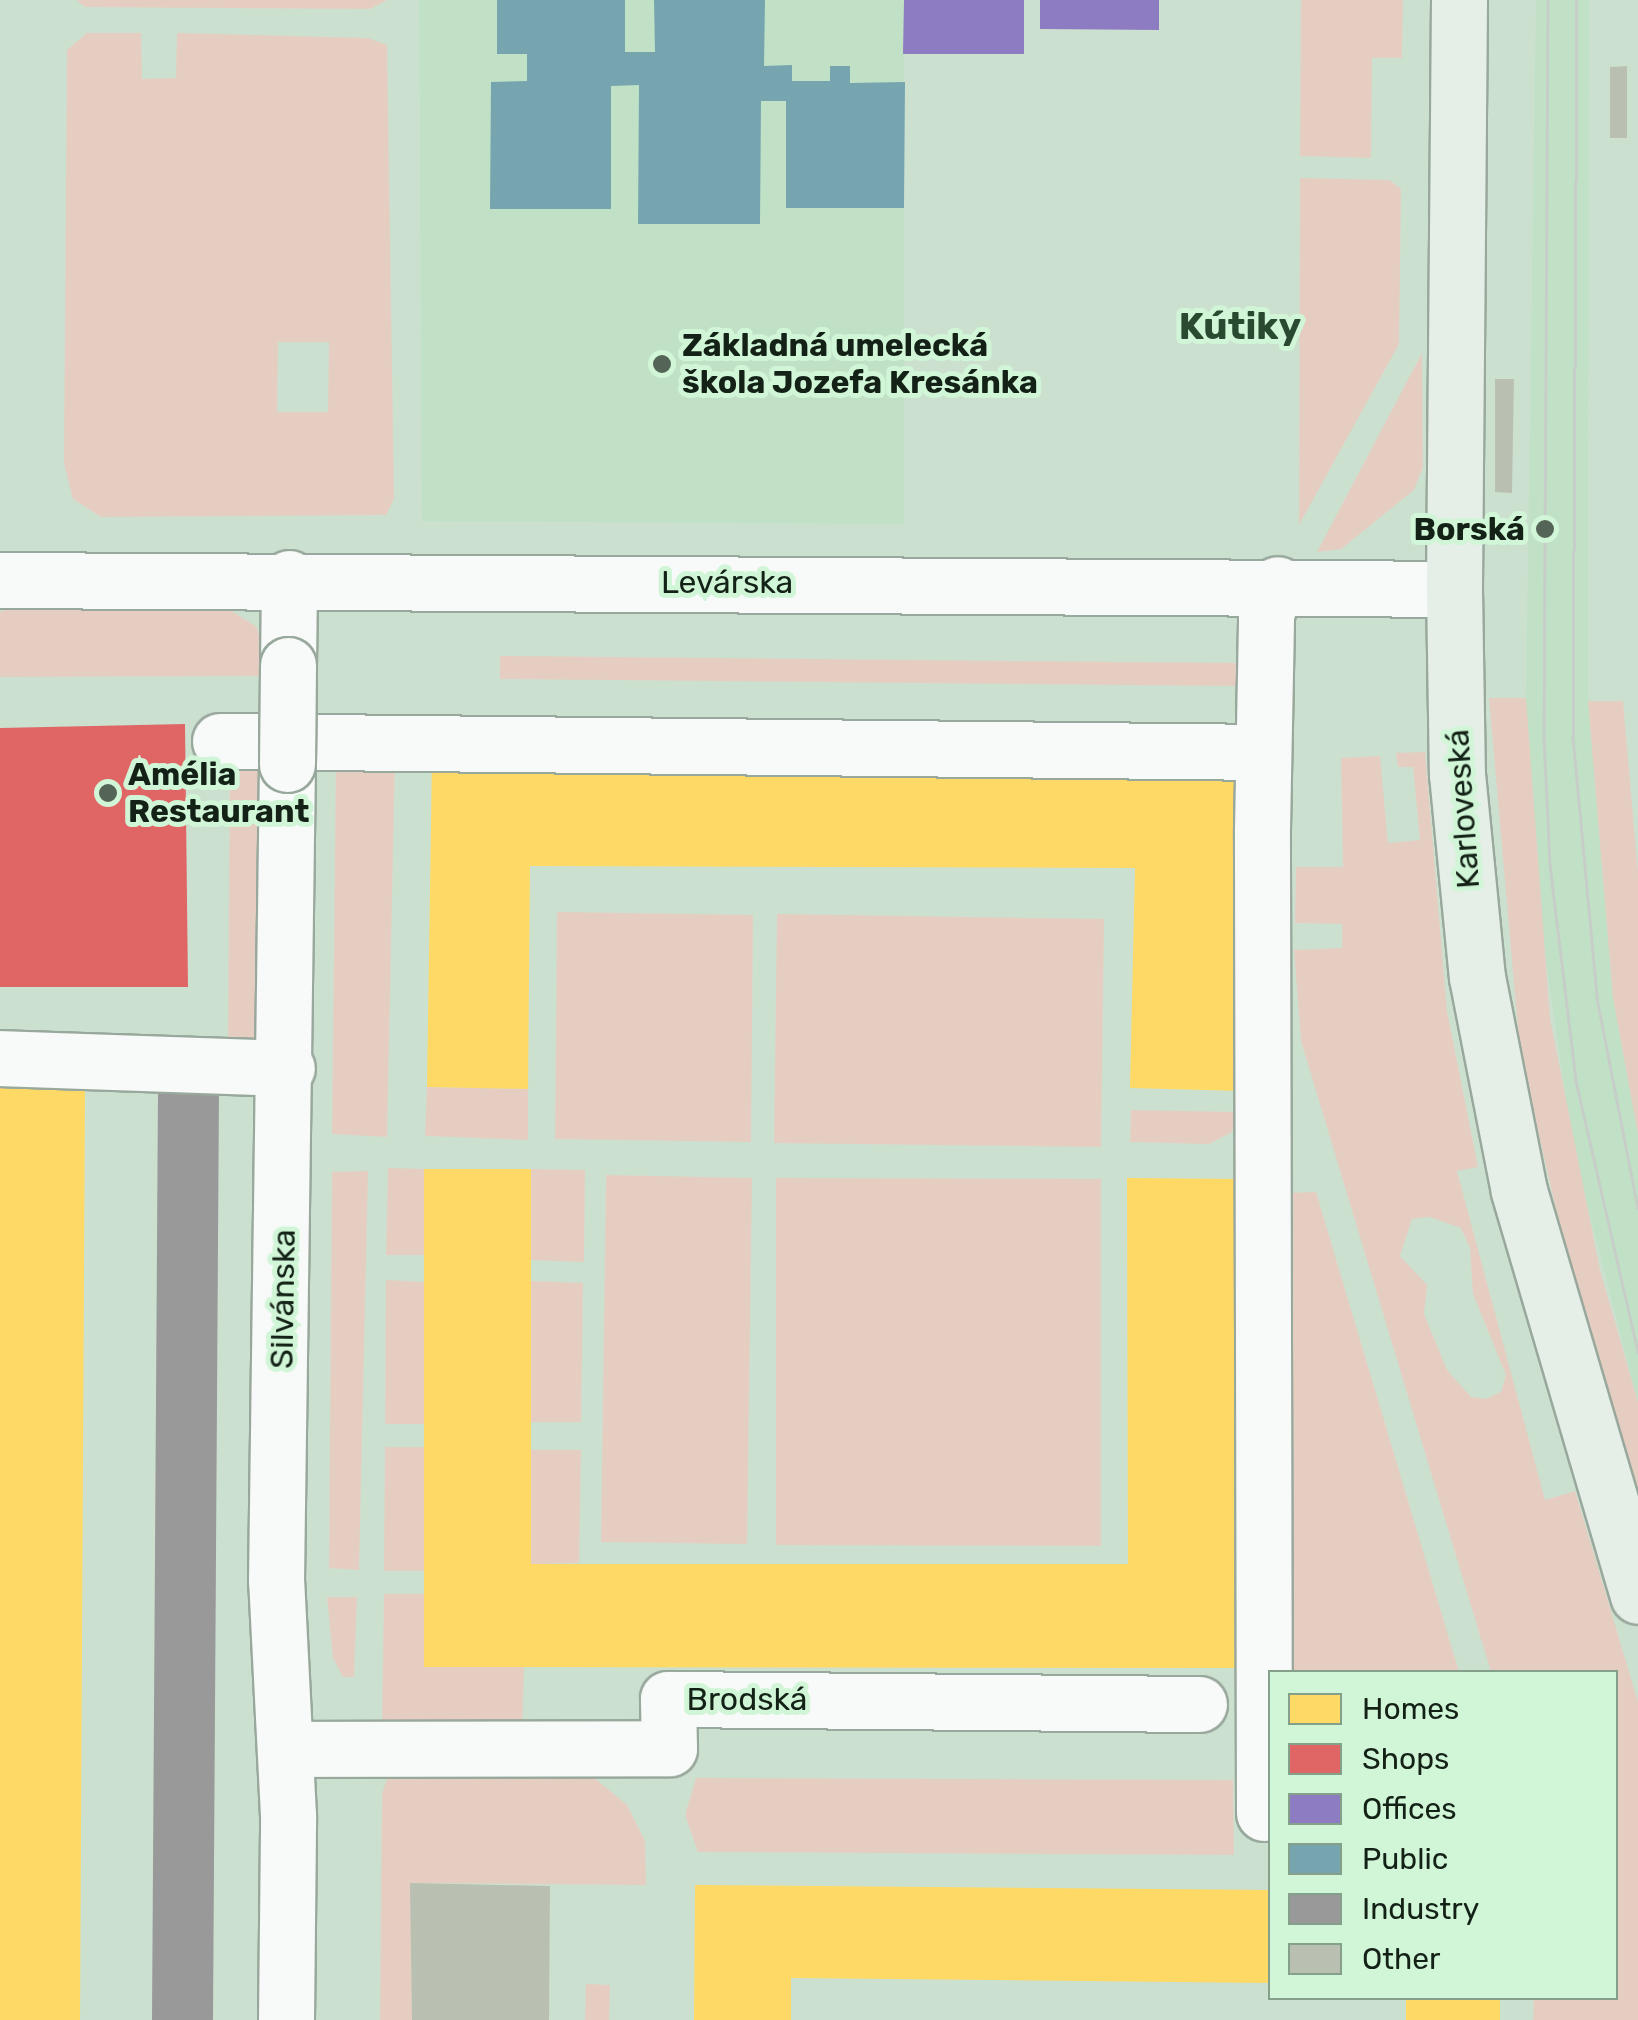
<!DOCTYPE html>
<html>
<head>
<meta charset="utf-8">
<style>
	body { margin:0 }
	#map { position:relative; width:1638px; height:2020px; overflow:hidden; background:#cce0d0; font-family:Rubik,sans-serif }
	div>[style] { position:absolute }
	.built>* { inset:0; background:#c0e1c6 }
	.green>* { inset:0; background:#e5cec1 }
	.homes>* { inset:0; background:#ffd966 }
	.shops>* { inset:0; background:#e06666 }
	.offices>* { inset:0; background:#8e7cc3 }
	.public>* { inset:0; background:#76a5af }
	.industry>* { inset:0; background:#999 }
	.building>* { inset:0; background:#bac0b1 }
	.roads { filter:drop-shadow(2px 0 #99a89c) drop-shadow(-2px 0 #99a89c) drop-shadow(0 2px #99a89c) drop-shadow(0 -2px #99a89c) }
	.minor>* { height:55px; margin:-27.5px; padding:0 27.5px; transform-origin:27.5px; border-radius:27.5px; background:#f7faf8 }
	.major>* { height:55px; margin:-27.5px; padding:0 27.5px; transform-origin:27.5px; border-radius:27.5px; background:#e5efe7 }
	.tram>* { height:2.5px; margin:-1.25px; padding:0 1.25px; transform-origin:1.25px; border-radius:1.25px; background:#c7cdc8 }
	.bridges { filter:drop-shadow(2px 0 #99a89c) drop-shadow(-2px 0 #99a89c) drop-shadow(0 2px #99a89c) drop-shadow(0 -2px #99a89c) }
	.minor-bridge>* { height:55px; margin:-27.5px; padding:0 27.5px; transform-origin:27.5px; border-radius:27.5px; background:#f7faf8 }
	.dots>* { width:28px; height:28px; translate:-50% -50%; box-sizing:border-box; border:5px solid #d1f5d7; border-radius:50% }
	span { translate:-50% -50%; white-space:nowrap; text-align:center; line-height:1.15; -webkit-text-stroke:10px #d1f5d7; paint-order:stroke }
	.poi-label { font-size:32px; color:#132116; font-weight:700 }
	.left { translate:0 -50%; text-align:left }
	.right { translate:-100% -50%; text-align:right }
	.street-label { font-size:32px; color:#132116 }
	.quarter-label { font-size:38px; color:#2a4931; font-weight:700 }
	.legend { position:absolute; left:1268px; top:1670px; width:350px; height:330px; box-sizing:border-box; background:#d1f5d7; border:2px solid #85a08a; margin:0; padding:12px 18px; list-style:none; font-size:30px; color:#132116 }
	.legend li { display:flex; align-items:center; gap:20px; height:50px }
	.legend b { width:50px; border:2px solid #85a08a }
</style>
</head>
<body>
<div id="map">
	<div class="built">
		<i style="clip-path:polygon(419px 0,904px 0,904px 524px,422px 521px)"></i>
		<i style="clip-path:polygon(1536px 0,1589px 0,1588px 701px,1613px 998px,1638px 1135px,1638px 1402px,1574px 1155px,1536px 894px,1526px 698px)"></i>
	</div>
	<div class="green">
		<i style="clip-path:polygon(77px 0,387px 0,370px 9px,85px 7px)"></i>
		<i style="clip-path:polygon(1301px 0,1403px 0,1402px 58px,1372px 58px,1371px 158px,1300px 156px)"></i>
		<i style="clip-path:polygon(evenodd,87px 33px,141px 33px,142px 79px,176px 78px,177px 33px,368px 38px,387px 45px,394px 499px,386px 515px,101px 517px,73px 499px,64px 463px,67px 50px,87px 33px,278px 342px,329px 342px,328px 412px,277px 412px,278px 342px)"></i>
		<i style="clip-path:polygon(1300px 178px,1389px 180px,1401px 189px,1399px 344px,1299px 525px)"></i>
		<i style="clip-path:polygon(1422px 353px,1423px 467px,1414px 490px,1341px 549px,1317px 552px)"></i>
		<i style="clip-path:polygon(7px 609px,230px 610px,257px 627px,267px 676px,0 677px,0 612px)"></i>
		<i style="clip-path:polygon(500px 656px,1240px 663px,1240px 686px,500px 679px)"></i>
		<i style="clip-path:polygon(1489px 698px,1526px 698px,1550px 1018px,1600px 1270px,1638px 1402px,1638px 1498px,1569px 1266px,1520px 1052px)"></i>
		<i style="clip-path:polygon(1588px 701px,1623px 701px,1638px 873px,1638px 1135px,1613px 998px)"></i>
		<i style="clip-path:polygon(evenodd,1425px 752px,1447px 1011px,1478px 1167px,1457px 1171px,1545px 1500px,1575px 1491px,1638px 1702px,1638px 2020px,1533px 2020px,1534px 1998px,1616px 1998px,1616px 1672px,1491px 1672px,1301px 1041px,1294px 950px,1342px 948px,1342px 924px,1295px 923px,1296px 867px,1343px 867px,1341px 758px,1380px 756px,1388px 843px,1420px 840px,1413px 767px,1398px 767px,1396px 753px,1425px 752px,1430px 1217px,1461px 1228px,1470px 1248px,1473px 1294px,1506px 1375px,1501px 1392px,1486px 1399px,1471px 1397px,1447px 1370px,1424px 1314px,1427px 1285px,1400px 1256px,1412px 1219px,1430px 1217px)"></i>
		<i style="clip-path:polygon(336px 753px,395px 755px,387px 1137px,332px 1134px)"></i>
		<i style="clip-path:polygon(270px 756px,272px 1049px,228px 1039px,230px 758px)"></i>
		<i style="clip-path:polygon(557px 912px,753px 915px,751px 1142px,555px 1139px)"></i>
		<i style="clip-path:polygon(777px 914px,1104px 919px,1101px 1147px,774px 1143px)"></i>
		<i style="clip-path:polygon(427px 1087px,528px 1089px,528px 1140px,425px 1136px)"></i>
		<i style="clip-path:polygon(1131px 1110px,1236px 1112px,1236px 1119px,1232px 1132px,1209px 1144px,1130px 1142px)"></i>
		<i style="clip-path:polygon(388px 1168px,424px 1169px,424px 1255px,386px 1255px)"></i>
		<i style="clip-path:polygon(531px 1169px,585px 1170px,584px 1262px,531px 1260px)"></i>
		<i style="clip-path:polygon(368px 1171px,359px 1570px,329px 1568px,332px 1172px)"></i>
		<i style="clip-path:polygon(606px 1175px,752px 1178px,747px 1544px,601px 1542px)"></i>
		<i style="clip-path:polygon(776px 1178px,1101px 1179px,1101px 1546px,776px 1545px)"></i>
		<i style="clip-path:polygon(1316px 1192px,1459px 1672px,1289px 1672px,1288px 1193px)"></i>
		<i style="clip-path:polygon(386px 1280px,424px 1282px,424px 1424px,385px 1424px)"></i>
		<i style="clip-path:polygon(531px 1281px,583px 1283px,581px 1422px,531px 1422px)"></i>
		<i style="clip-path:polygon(385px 1447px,424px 1447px,424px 1571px,384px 1571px)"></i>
		<i style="clip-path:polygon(531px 1450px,581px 1450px,579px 1563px,531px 1564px)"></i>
		<i style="clip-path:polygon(384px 1594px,424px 1594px,424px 1667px,524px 1667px,522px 1731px,382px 1724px)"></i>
		<i style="clip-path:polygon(327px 1597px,357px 1597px,354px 1677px,343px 1677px,333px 1658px)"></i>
		<i style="clip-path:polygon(581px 1767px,627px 1805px,645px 1841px,646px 1885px,411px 1883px,412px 2020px,380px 2020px,382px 1793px,389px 1774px)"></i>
		<i style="clip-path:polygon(696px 1778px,1233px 1780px,1234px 1855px,698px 1852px,685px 1815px)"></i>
		<i style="clip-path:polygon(586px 1984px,610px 1985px,609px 2020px,585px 2020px)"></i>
	</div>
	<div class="homes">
		<i style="clip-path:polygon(432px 758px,1245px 766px,1243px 1091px,1130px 1088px,1135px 868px,530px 866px,528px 1089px,427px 1087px)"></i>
		<i style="clip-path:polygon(0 1085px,85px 1086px,80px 2020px,0 2020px)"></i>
		<i style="clip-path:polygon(424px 1169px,531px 1169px,531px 1564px,1128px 1564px,1127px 1178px,1239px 1179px,1239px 1668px,424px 1667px)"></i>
		<i style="clip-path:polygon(695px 1885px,1270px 1890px,1270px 1983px,791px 1978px,791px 2020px,694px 2020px)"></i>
		<i style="clip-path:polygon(1406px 1998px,1500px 1998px,1500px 2020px,1406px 2020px)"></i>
	</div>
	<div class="shops">
		<i style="clip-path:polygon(185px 724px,188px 987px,0 987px,0 728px)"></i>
	</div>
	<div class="offices">
		<i style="clip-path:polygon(904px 0,1024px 0,1024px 54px,903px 54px)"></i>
		<i style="clip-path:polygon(1040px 0,1159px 0,1159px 30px,1040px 29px)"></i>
	</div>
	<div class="public">
		<i style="clip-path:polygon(497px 0,625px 0,625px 52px,655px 52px,654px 0,765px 0,764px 66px,792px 65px,792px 81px,830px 81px,830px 66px,850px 66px,850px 83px,905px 82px,904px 208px,786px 208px,786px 101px,761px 101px,760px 224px,638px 224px,639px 85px,611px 86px,611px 209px,490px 209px,491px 82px,527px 81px,527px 54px,497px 54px)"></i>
	</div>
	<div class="industry">
		<i style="clip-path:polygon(158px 1089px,219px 1089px,213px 2020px,152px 2020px)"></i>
	</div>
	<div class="building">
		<i style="clip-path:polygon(1627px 66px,1627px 138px,1610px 138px,1610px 67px)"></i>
		<i style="clip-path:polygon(1495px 379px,1514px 379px,1512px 493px,1495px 492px)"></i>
		<i style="clip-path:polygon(410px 1883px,550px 1886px,549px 2020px,412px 2020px)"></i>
	</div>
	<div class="roads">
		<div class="minor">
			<i style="left:0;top:580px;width:1454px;rotate:0.35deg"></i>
			<i style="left:288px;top:665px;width:87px;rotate:-89.3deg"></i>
			<i style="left:220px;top:741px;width:1043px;rotate:0.6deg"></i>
			<i style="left:0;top:1058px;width:287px;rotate:2deg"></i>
			<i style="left:285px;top:1749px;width:384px;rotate:-0.1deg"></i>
			<i style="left:669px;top:1748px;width:49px;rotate:-91.2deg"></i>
			<i style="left:668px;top:1699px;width:531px;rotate:0.54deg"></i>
			<i style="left:1264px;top:1813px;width:984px;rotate:-90.12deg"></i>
			<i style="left:1262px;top:829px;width:216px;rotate:-88.9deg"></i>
			<i style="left:1266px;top:613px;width:31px;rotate:-68deg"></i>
			<i style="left:286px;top:2020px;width:205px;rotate:-89.4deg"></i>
			<i style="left:288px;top:1815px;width:234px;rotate:-92.9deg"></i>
			<i style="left:276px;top:1581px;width:817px;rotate:-89.23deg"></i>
		</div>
		<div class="major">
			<i style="left:1459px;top:0;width:589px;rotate:90.49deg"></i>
			<i style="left:1454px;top:589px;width:185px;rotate:89.1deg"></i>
			<i style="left:1457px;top:774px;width:204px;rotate:84.4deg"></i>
			<i style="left:1477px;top:977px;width:218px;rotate:78.9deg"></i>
			<i style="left:1519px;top:1191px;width:422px;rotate:73.6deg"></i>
		</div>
	</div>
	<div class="tram">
		<i style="left:1548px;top:0;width:737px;rotate:90.31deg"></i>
		<i style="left:1544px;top:737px;width:128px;rotate:87.3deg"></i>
		<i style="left:1550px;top:865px;width:218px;rotate:83.1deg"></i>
		<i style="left:1576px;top:1081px;width:278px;rotate:77.1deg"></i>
		<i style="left:1577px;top:0;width:737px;rotate:90.31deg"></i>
		<i style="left:1573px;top:737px;width:262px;rotate:84.7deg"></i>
		<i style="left:1597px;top:998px;width:214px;rotate:79deg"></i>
	</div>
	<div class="bridges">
		<div class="minor-bridge">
			<i style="left:287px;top:764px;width:99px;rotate:-89.4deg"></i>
		</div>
	</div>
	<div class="dots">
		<i style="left:662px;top:364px;background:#546457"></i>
		<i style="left:1545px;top:529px;background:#546457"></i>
		<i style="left:108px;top:793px;background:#546457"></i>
	</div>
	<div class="poi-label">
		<span class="left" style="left:682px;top:364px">Základná umelecká<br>škola Jozefa Kresánka</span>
		<span class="right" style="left:1525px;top:529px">Borská</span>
		<span class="left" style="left:128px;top:793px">Amélia<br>Restaurant</span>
	</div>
	<div class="street-label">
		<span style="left:727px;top:582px">Levárska</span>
		<span style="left:1463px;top:809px;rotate:-94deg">Karloveská</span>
		<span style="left:283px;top:1299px;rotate:-89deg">Silvánska</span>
		<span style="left:747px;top:1699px">Brodská</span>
	</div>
	<div class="quarter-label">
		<span style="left:1240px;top:327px">Kútiky</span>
	</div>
	<ul class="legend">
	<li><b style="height:28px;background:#ffd966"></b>Homes</li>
	<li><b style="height:28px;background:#e06666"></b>Shops</li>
	<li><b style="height:28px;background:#8e7cc3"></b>Offices</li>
	<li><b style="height:28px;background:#76a5af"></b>Public</li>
	<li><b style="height:28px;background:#999"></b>Industry</li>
	<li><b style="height:28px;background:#bac0b1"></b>Other</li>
	</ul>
</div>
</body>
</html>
